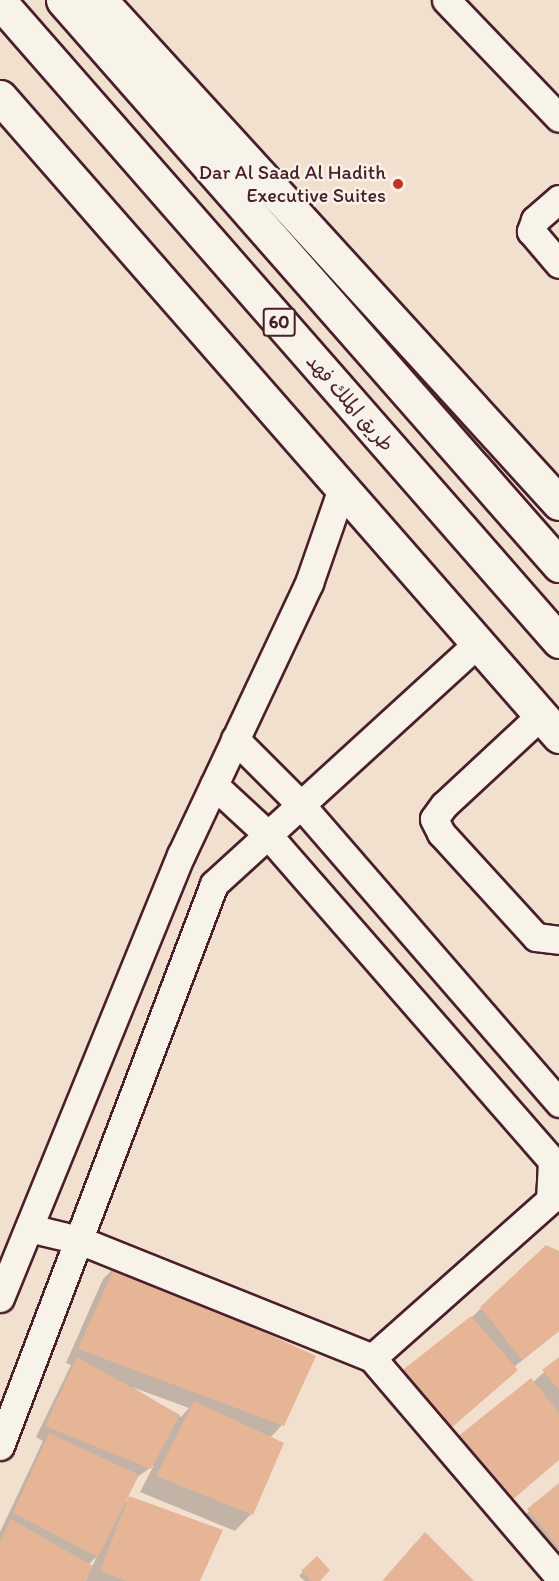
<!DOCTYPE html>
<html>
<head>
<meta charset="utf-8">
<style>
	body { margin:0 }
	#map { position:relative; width:559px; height:1581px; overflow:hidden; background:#f2e0cf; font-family:Itim,"Playpen Sans Arabic",sans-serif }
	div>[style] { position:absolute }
	.shadow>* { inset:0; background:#0003 }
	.building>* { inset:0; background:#e5b596 }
	.roads { filter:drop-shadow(2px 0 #4a1f2b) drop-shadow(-2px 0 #4a1f2b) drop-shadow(0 2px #4a1f2b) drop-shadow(0 -2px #4a1f2b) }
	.minor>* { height:27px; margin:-13.5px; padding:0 13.5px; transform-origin:13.5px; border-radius:13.5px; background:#f7f3e8 }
	.major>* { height:33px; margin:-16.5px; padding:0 16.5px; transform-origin:16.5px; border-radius:16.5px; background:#f7f3e8 }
	.highway>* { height:33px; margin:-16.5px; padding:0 16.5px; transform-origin:16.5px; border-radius:16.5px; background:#f7f3e8 }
	.dots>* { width:16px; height:16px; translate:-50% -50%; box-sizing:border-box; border:3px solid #f7f3e8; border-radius:50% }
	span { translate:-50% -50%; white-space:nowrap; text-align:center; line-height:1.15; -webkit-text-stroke:5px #f7f3e8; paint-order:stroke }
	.shield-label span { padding:2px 4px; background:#f7f3e8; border:2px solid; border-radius:4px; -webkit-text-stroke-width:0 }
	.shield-label { font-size:18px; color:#4a1f2b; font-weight:700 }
	.poi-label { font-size:20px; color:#4a1f2b }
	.right { translate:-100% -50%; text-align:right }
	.street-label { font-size:20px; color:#4a1f2b }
</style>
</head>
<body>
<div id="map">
	<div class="shadow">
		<i style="clip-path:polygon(546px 1246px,559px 1253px,559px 1331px,514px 1367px,471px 1318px)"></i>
		<i style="clip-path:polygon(evenodd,116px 1266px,282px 1425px,270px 1438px,251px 1514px,235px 1531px,140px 1492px,154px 1465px,136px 1478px,124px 1504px,130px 1497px,198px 1581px,0 1581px,0 1532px,43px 1441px,36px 1437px,71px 1365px,66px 1363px,103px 1279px,116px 1266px,132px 1387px,189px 1408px,181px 1417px,132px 1387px,116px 1266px,97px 1556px,92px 1567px,88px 1565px,97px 1556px)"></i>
		<i style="clip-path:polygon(559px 1359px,559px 1460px,532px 1383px)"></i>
		<i style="clip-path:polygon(559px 1485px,559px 1572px,518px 1521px)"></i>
		<i style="clip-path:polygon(317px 1558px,318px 1581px,305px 1581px,299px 1576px)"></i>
	</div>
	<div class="building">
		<i style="clip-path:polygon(546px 1245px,559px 1251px,559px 1331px,522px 1360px,480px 1307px)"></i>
		<i style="clip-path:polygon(116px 1264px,316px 1356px,284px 1426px,78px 1349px)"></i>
		<i style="clip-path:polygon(471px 1316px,518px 1370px,450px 1429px,399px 1373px)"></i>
		<i style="clip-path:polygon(77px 1357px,180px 1415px,151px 1469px,45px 1426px)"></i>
		<i style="clip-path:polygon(559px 1357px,559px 1390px,542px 1370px)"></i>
		<i style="clip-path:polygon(531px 1378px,559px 1413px,559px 1460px,511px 1501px,456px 1438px)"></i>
		<i style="clip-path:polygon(194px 1401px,284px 1443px,253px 1515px,156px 1476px)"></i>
		<i style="clip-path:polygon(49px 1433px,139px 1475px,98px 1557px,13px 1513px)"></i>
		<i style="clip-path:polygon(559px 1483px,559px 1548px,527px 1509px)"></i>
		<i style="clip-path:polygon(129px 1496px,223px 1530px,200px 1581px,127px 1581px,100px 1571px)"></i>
		<i style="clip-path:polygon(11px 1519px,93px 1566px,86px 1581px,0 1581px,0 1542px)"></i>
		<i style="clip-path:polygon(425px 1532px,474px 1581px,382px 1581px)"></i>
		<i style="clip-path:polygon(317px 1556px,330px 1570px,320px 1581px,312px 1581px,301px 1571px)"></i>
	</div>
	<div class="roads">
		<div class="minor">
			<i style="left:446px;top:0;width:163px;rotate:46.2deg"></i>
			<i style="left:559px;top:199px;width:32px;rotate:139deg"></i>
			<i style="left:535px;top:220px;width:12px;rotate:110deg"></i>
			<i style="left:531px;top:231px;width:43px;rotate:49.7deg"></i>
			<i style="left:541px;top:715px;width:132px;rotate:137.1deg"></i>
			<i style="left:444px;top:805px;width:17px;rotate:126deg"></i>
			<i style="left:434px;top:819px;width:16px;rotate:63deg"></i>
			<i style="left:441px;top:833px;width:141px;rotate:47.6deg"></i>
			<i style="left:536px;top:937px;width:23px;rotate:7deg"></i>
			<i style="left:235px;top:739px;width:95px;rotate:45deg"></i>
			<i style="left:302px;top:806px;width:393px;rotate:49.1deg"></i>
			<i style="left:214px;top:785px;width:74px;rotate:42.8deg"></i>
			<i style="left:268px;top:835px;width:443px;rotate:48.9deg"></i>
			<i style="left:29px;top:1228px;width:51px;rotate:13.5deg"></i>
			<i style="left:79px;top:1240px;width:316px;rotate:21.9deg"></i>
			<i style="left:372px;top:1358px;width:288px;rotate:49.5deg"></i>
			<i style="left:0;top:1298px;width:479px;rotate:-67.8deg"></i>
			<i style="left:181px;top:855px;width:301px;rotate:-64.8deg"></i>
			<i style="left:309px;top:583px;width:97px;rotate:-70.8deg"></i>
			<i style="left:372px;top:1358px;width:238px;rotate:-41.6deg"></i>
			<i style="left:550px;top:1200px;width:39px;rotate:-87deg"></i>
			<i style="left:0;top:1446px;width:601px;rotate:-69.15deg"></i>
			<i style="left:214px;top:884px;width:357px;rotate:-42.4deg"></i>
		</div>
		<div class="major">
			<i style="left:100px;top:0;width:681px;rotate:47.62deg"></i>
			<i style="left:0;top:97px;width:849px;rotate:48.82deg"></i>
		</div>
		<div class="highway">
			<i style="left:63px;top:0;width:752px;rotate:48.72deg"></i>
			<i style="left:0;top:2px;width:849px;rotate:48.82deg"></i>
		</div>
	</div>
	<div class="dots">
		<i style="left:398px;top:184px;background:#c8321e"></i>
	</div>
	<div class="shield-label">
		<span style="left:279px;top:322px">60</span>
	</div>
	<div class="poi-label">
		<span class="right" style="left:386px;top:184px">Dar Al Saad Al Hadith<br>Executive Suites</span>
	</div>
	<div class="street-label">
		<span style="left:350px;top:403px;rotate:49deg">طريق الملك فهد</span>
	</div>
</div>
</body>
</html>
